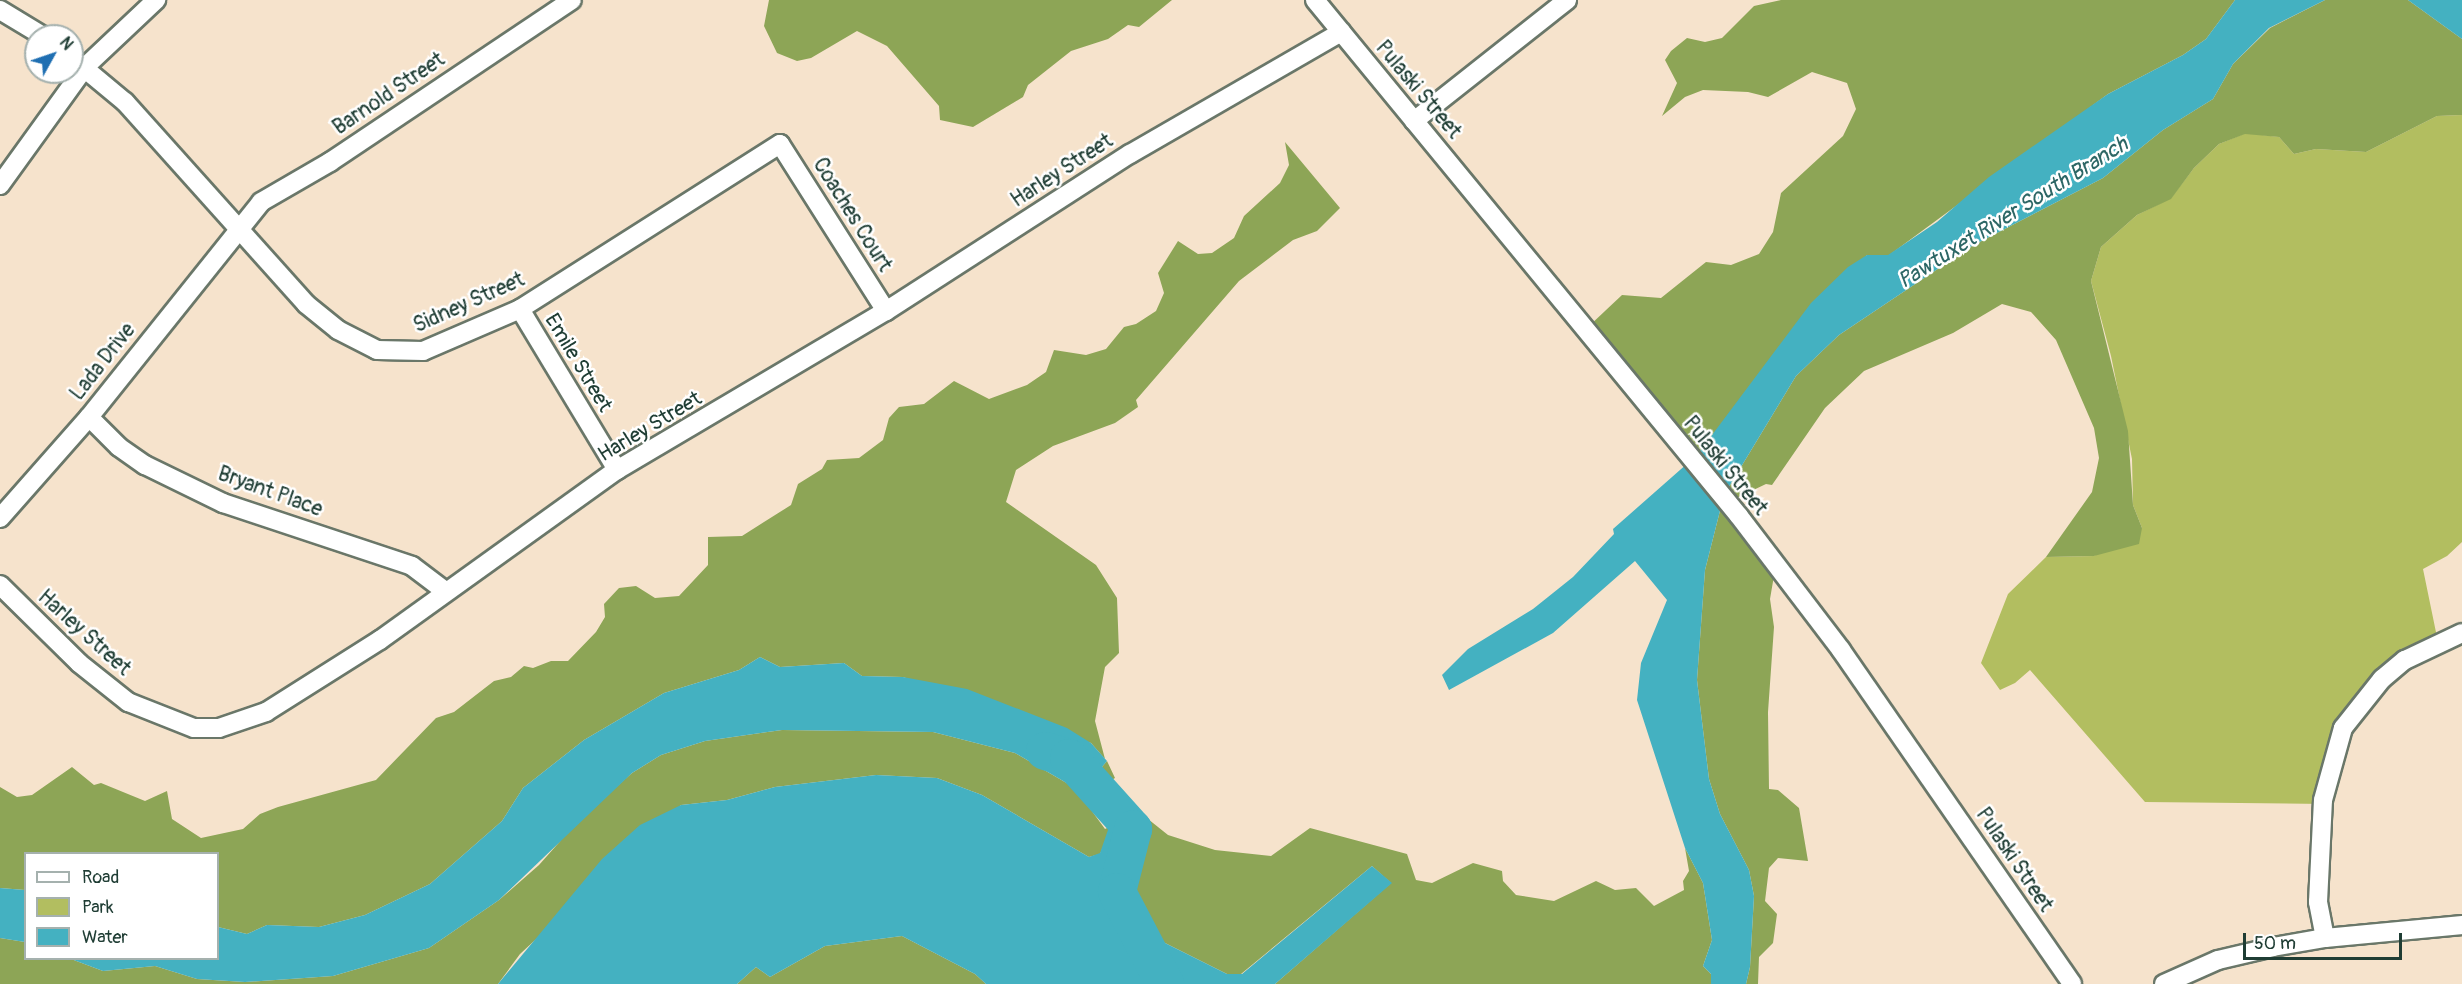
<!DOCTYPE html>
<html>
<head>
<meta charset="utf-8">
<style>
	body { margin:0 }
	#map { position:relative; width:2462px; height:984px; overflow:hidden; background:#f6e3cc; font-family:Pangolin,sans-serif }
	div>[style] { position:absolute }
	.green>* { inset:0; background:#b2be60 }
	.forest>* { inset:0; background:#8da556 }
	.water>* { inset:0; background:#44b1c1 }
	.river>* { height:38px; margin:-19px; padding:0 19px; transform-origin:19px; border-radius:19px; background:#44b1c1 }
	.roads { filter:drop-shadow(2px 0 #6a7769) drop-shadow(-2px 0 #6a7769) drop-shadow(0 2px #6a7769) drop-shadow(0 -2px #6a7769) }
	.minor>* { height:18px; margin:-9px; padding:0 9px; transform-origin:9px; border-radius:9px; background:#fff }
	span { translate:-50% -50%; white-space:nowrap; text-align:center; line-height:1.15; -webkit-text-stroke:5px #fff; paint-order:stroke }
	.street-label { font-size:21px; color:#1f3d34 }
	.water-label { font-size:22px; color:#2c6665; font-style:italic }
	.legend { position:absolute; left:24px; top:852px; width:195px; height:108px; box-sizing:border-box; background:#fff; border:2px solid #a5b1ae; margin:0; padding:8px 10px; list-style:none; font-size:18px; color:#1f3d34 }
	.legend li { display:flex; align-items:center; gap:12px; height:30px }
	.legend b { width:30px; border:2px solid #a5b1ae }
	.north { position:absolute; left:24px; top:24px; width:60px; height:60px; box-sizing:border-box; background:#fff; border:2px solid #a5b1ae; border-radius:50%; rotate:50deg; font-size:16px; font-weight:700; line-height:24px; text-align:center; color:#1f3d34 }
	.north::after { content:''; display:block; margin:auto; width:21px; height:27px; background:#1f6fb2; clip-path:polygon(50% 0,100% 100%,50% 72%,0 100%) }
	.scale { position:absolute; left:2243px; top:933px; width:159px; height:27px; box-sizing:border-box; border:3px solid #1f3d34; border-top:0; padding-left:8px; font-size:18px; line-height:21px; white-space:nowrap; color:#1f3d34; -webkit-text-stroke:4px #fff; paint-order:stroke }
</style>
</head>
<body>
<div id="map">
	<div class="green">
		<i style="clip-path:polygon(2462px 115px,2462px 542px,2447px 556px,2423px 569px,2438px 642px,2414px 654px,2350px 720px,2326px 804px,2145px 802px,2030px 670px,2015px 683px,2000px 690px,1981px 663px,2008px 594px,2046px 557px,2094px 556px,2142px 528px,2133px 505px,2132px 459px,2111px 356px,2091px 281px,2101px 247px,2137px 215px,2171px 198px,2194px 168px,2219px 144px,2246px 133px,2279px 137px,2294px 154px,2316px 149px,2366px 152px,2437px 116px)"></i>
	</div>
	<div class="forest">
		<i style="clip-path:polygon(769px 0,1172px 0,1139px 27px,1128px 25px,1108px 39px,1071px 51px,1028px 85px,1023px 97px,973px 127px,940px 120px,939px 106px,887px 46px,857px 31px,811px 58px,797px 61px,777px 53px,764px 26px)"></i>
		<i style="clip-path:polygon(1781px 0,2235px 0,2206px 39px,2183px 55px,2108px 94px,1888px 256px,1867px 255px,1697px 455px,1588px 327px,1622px 295px,1661px 298px,1706px 262px,1731px 265px,1759px 254px,1773px 232px,1781px 193px,1843px 136px,1856px 109px,1847px 83px,1812px 72px,1768px 97px,1748px 92px,1703px 90px,1685px 97px,1662px 116px,1677px 83px,1665px 60px,1671px 51px,1687px 38px,1705px 42px,1722px 38px,1754px 6px)"></i>
		<i style="clip-path:polygon(2325px 0,2408px 0,2462px 39px,2462px 115px,2437px 116px,2366px 152px,2316px 149px,2294px 154px,2279px 137px,2245px 134px,2219px 144px,2194px 168px,2171px 199px,2137px 215px,2101px 247px,2091px 281px,2128px 431px,2133px 505px,2142px 528px,2139px 544px,2094px 556px,2046px 557px,2092px 492px,2099px 458px,2094px 428px,2056px 340px,2031px 312px,2002px 304px,1953px 333px,1864px 371px,1825px 408px,1772px 485px,1766px 484px,1728px 502px,1776px 564px,1770px 599px,1774px 627px,1768px 712px,1769px 789px,1778px 790px,1799px 808px,1808px 861px,1778px 858px,1769px 868px,1765px 901px,1777px 914px,1773px 943px,1759px 957px,1758px 984px,1746px 984px,1750px 967px,1754px 896px,1749px 870px,1720px 814px,1709px 779px,1697px 680px,1705px 570px,1724px 495px,1796px 376px,1839px 335px,1972px 246px,2103px 178px,2163px 130px,2213px 99px,2233px 64px,2270px 28px)"></i>
		<i style="clip-path:polygon(1285px 142px,1340px 208px,1317px 231px,1293px 240px,1239px 281px,1136px 400px,1138px 407px,1115px 423px,1053px 446px,1016px 470px,1006px 502px,1096px 565px,1117px 598px,1119px 653px,1105px 667px,1095px 721px,1105px 759px,1091px 743px,903px 677px,862px 676px,844px 663px,780px 667px,760px 657px,739px 670px,664px 693px,584px 740px,523px 788px,502px 821px,430px 884px,365px 915px,319px 927px,267px 925px,247px 934px,218px 927px,218px 854px,26px 854px,25px 890px,0 888px,0 787px,17px 797px,32px 795px,72px 767px,94px 785px,101px 783px,145px 801px,167px 791px,172px 819px,201px 838px,243px 829px,260px 814px,278px 807px,376px 780px,436px 718px,454px 712px,494px 681px,511px 677px,524px 666px,533px 668px,551px 661px,568px 661px,596px 632px,605px 617px,604px 604px,619px 588px,636px 586px,655px 598px,679px 596px,708px 565px,708px 537px,742px 536px,791px 505px,798px 484px,822px 469px,827px 460px,859px 458px,883px 440px,889px 418px,899px 407px,924px 404px,954px 381px,989px 399px,1027px 385px,1046px 372px,1054px 350px,1086px 355px,1106px 349px,1124px 327px,1136px 324px,1156px 311px,1164px 293px,1158px 273px,1178px 241px,1198px 254px,1212px 253px,1234px 238px,1244px 216px,1280px 183px,1289px 165px)"></i>
		<i style="clip-path:polygon(782px 730px,933px 732px,1015px 753px,1070px 785px,1096px 774px,1107px 761px,1115px 778px,1088px 794px,1086px 803px,1105px 829px,1109px 827px,1109px 833px,1100px 854px,1089px 857px,982px 795px,937px 778px,876px 775px,775px 787px,727px 800px,681px 805px,520px 954px,498px 984px,0 984px,0 938px,25px 942px,26px 958px,71px 959px,103px 971px,155px 966px,197px 979px,245px 982px,333px 976px,429px 948px,499px 900px,539px 865px,579px 820px,632px 773px,661px 755px,705px 741px)"></i>
		<i style="clip-path:polygon(1143px 815px,1168px 835px,1215px 850px,1271px 856px,1310px 828px,1407px 854px,1416px 880px,1432px 883px,1473px 863px,1502px 871px,1503px 881px,1516px 895px,1554px 901px,1596px 881px,1615px 890px,1636px 888px,1654px 906px,1684px 890px,1683px 881px,1689px 871px,1685px 848px,1703px 883px,1712px 940px,1703px 966px,1711px 974px,1711px 984px,1275px 984px,1391px 883px,1372px 866px,1241px 974px,1227px 974px,1165px 943px,1131px 909px,1124px 883px,1131px 819px)"></i>
		<i style="clip-path:polygon(902px 936px,975px 974px,986px 984px,737px 984px,756px 967px,770px 977px,825px 946px)"></i>
	</div>
	<div class="water">
		<i style="clip-path:polygon(2235px 0,2325px 0,2269px 28px,2233px 64px,2213px 99px,2163px 130px,2103px 178px,1972px 246px,1839px 335px,1796px 376px,1724px 495px,1705px 570px,1697px 680px,1709px 779px,1720px 814px,1749px 870px,1754px 896px,1750px 967px,1746px 984px,1711px 984px,1711px 974px,1703px 966px,1712px 940px,1703px 883px,1685px 848px,1637px 700px,1641px 663px,1667px 600px,1635px 561px,1553px 633px,1449px 690px,1442px 675px,1468px 649px,1533px 609px,1573px 577px,1614px 534px,1613px 529px,1697px 455px,1811px 303px,1848px 267px,1867px 255px,1888px 255px,1937px 222px,1989px 177px,2108px 94px,2183px 55px,2206px 39px)"></i>
		<i style="clip-path:polygon(2408px 0,2462px 0,2462px 39px)"></i>
		<i style="clip-path:polygon(760px 657px,780px 667px,844px 663px,862px 676px,903px 677px,967px 689px,1067px 728px,1091px 743px,1107px 761px,1096px 774px,1070px 785px,1015px 753px,933px 732px,782px 730px,705px 741px,661px 755px,632px 773px,499px 900px,429px 948px,333px 976px,245px 982px,197px 979px,155px 966px,103px 971px,71px 959px,218px 958px,218px 927px,247px 934px,267px 925px,319px 927px,365px 915px,430px 884px,502px 821px,523px 788px,584px 740px,664px 693px,739px 670px)"></i>
		<i style="clip-path:polygon(876px 775px,937px 778px,982px 795px,1089px 857px,1100px 853px,1109px 827px,1117px 816px,1127px 813px,1131px 819px,1124px 883px,1131px 909px,1165px 943px,1227px 974px,1242px 974px,1372px 866px,1392px 883px,1275px 984px,986px 984px,975px 974px,902px 936px,825px 946px,770px 977px,756px 967px,737px 984px,498px 984px,602px 859px,640px 825px,681px 805px,727px 800px,775px 787px)"></i>
		<i style="clip-path:polygon(0 888px,25px 890px,25px 942px,0 938px)"></i>
	</div>
	<div class="river">
		<i style="left:1045px;top:751px;width:25px;rotate:16deg"></i>
		<i style="left:1069px;top:758px;width:96px;rotate:48deg"></i>
		<i style="left:1133px;top:829px;width:65px;rotate:104.3deg"></i>
		<i style="left:1117px;top:892px;width:104px;rotate:62.4deg"></i>
	</div>
	<div class="roads">
		<div class="minor">
			<i style="left:1315px;top:0;width:668px;rotate:50.59deg"></i>
			<i style="left:1739px;top:516px;width:168px;rotate:52.7deg"></i>
			<i style="left:1841px;top:650px;width:406px;rotate:55.3deg"></i>
			<i style="left:0;top:10px;width:50px;rotate:31.2deg"></i>
			<i style="left:72px;top:58px;width:69px;rotate:39.7deg"></i>
			<i style="left:125px;top:102px;width:271px;rotate:48.1deg"></i>
			<i style="left:306px;top:304px;width:41px;rotate:39.1deg"></i>
			<i style="left:338px;top:330px;width:44px;rotate:27.1deg"></i>
			<i style="left:377px;top:350px;width:46px;rotate:1.2deg"></i>
			<i style="left:423px;top:351px;width:106px;rotate:-23.4deg"></i>
			<i style="left:520px;top:309px;width:308px;rotate:-32.4deg"></i>
			<i style="left:780px;top:144px;width:198px;rotate:57.6deg"></i>
			<i style="left:1414px;top:121px;width:195px;rotate:-38.3deg"></i>
			<i style="left:0;top:185px;width:145px;rotate:-54.2deg"></i>
			<i style="left:85px;top:67px;width:98px;rotate:-43.3deg"></i>
			<i style="left:520px;top:309px;width:188px;rotate:58.9deg"></i>
			<i style="left:89px;top:417px;width:42px;rotate:45deg"></i>
			<i style="left:119px;top:447px;width:32px;rotate:35deg"></i>
			<i style="left:145px;top:465px;width:87px;rotate:26deg"></i>
			<i style="left:223px;top:503px;width:199px;rotate:18.4deg"></i>
			<i style="left:412px;top:566px;width:41px;rotate:37.1deg"></i>
			<i style="left:0;top:518px;width:135px;rotate:-48.6deg"></i>
			<i style="left:89px;top:417px;width:275px;rotate:-51.3deg"></i>
			<i style="left:261px;top:202px;width:80px;rotate:-30.1deg"></i>
			<i style="left:330px;top:162px;width:291px;rotate:-33.8deg"></i>
			<i style="left:0;top:585px;width:111px;rotate:44.6deg"></i>
			<i style="left:79px;top:663px;width:63px;rotate:38.5deg"></i>
			<i style="left:128px;top:702px;width:71px;rotate:21.5deg"></i>
			<i style="left:194px;top:728px;width:25px"></i>
			<i style="left:219px;top:728px;width:50px;rotate:-18.8deg"></i>
			<i style="left:266px;top:712px;width:135px;rotate:-32.3deg"></i>
			<i style="left:380px;top:640px;width:292px;rotate:-35.7deg"></i>
			<i style="left:617px;top:470px;width:312px;rotate:-30.6deg"></i>
			<i style="left:886px;top:311px;width:290px;rotate:-32.8deg"></i>
			<i style="left:1130px;top:154px;width:244px;rotate:-30deg"></i>
			<i style="left:2325px;top:938px;width:37px;rotate:-101deg"></i>
			<i style="left:2318px;top:902px;width:102px;rotate:-87.2deg"></i>
			<i style="left:2323px;top:800px;width:75px;rotate:-74.5deg"></i>
			<i style="left:2343px;top:728px;width:63px;rotate:-51.5deg"></i>
			<i style="left:2382px;top:679px;width:30px;rotate:-40deg"></i>
			<i style="left:2405px;top:660px;width:63px;rotate:-25.3deg"></i>
			<i style="left:2164px;top:984px;width:59px;rotate:-24deg"></i>
			<i style="left:2218px;top:960px;width:57px;rotate:-13.3deg"></i>
			<i style="left:2273px;top:947px;width:53px;rotate:-9.8deg"></i>
			<i style="left:2325px;top:938px;width:138px;rotate:-5.4deg"></i>
		</div>
	</div>
	<div class="street-label">
		<span style="left:1418px;top:90px;rotate:50deg">Pulaski Street</span>
		<span style="left:389px;top:94px;rotate:-34deg">Barnold Street</span>
		<span style="left:1062px;top:171px;rotate:-33deg">Harley Street</span>
		<span style="left:852px;top:215px;rotate:58deg">Coaches Court</span>
		<span style="left:469px;top:303px;rotate:-24deg">Sidney Street</span>
		<span style="left:103px;top:362px;rotate:-52deg">Lada Drive</span>
		<span style="left:578px;top:363px;rotate:59deg">Emile Street</span>
		<span style="left:650px;top:427px;rotate:-31deg">Harley Street</span>
		<span style="left:1725px;top:466px;rotate:51deg">Pulaski Street</span>
		<span style="left:270px;top:492px;rotate:20deg">Bryant Place</span>
		<span style="left:84px;top:633px;rotate:42deg">Harley Street</span>
		<span style="left:2014px;top:860px;rotate:56deg">Pulaski Street</span>
	</div>
	<div class="water-label">
		<span style="left:2013px;top:213px;rotate:-32deg">Pawtuxet River South Branch</span>
	</div>
	<ul class="legend">
	<li><b style="height:8px;background:#fff"></b>Road</li>
	<li><b style="height:16px;background:#b2be60"></b>Park</li>
	<li><b style="height:16px;background:#44b1c1"></b>Water</li>
	</ul>
	<div class="north">N</div>
	<div class="scale">50 m</div>
</div>
</body>
</html>
